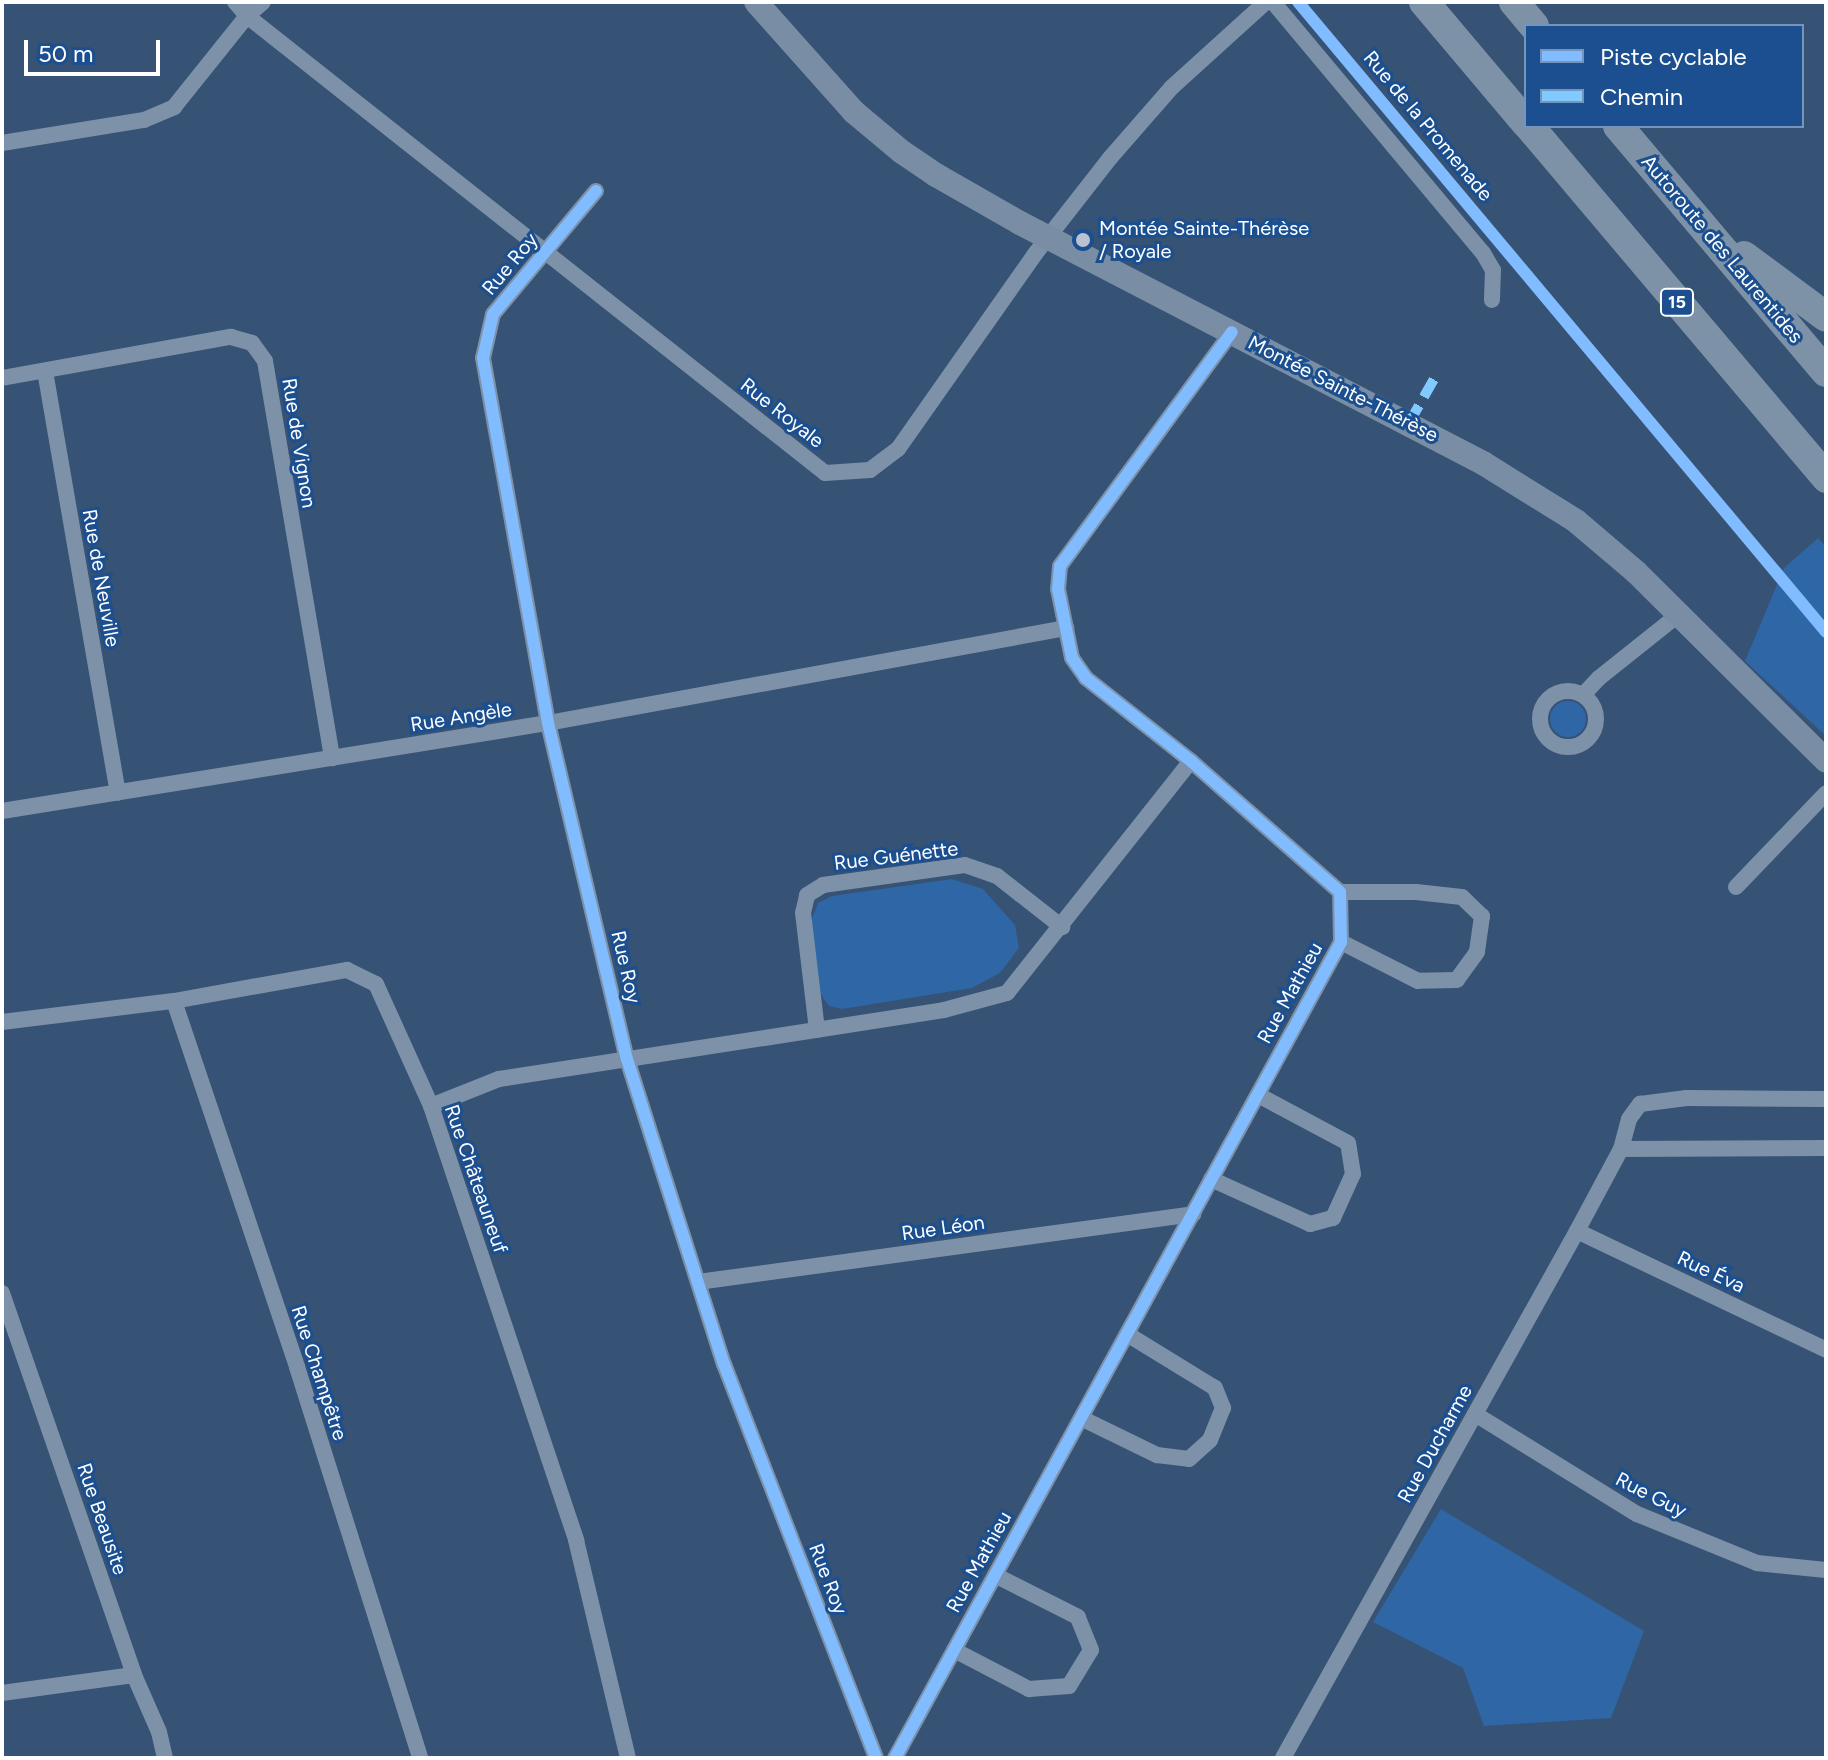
<!DOCTYPE html>
<html>
<head>
<meta charset="utf-8">
<style>
	body { margin:0 }
	#map { position:relative; width:1828px; height:1760px; overflow:hidden; background:#365274; font-family:Figtree,sans-serif }
	div>[style] { position:absolute }
	.green>* { inset:0; background:#2f66a5 }
	.round { border-radius:50% }
	.street>* { height:16px; margin:-8px; padding:0 8px; transform-origin:8px; border-radius:8px; background:#7d92a8 }
	.street>.ring { margin:-8px; padding:0; box-sizing:content-box; background:none; border:16px solid #7d92a8; border-radius:50% }
	.secondary>* { height:24px; margin:-12px; padding:0 12px; transform-origin:12px; border-radius:12px; background:#798da4 }
	.highway>* { height:30px; margin:-15px; padding:0 15px; transform-origin:15px; border-radius:15px; background:#7e92a7 }
	.quiet>* { height:10px; margin-top:-5px; transform-origin:0; background:repeating-linear-gradient(90deg,#80caff 0 20px,transparent 0 30px) }
	.cycleway>* { height:12px; margin:-6px; padding:0 6px; transform-origin:6px; border-radius:6px; background:#80bcff }
	.dots>* { width:22px; height:22px; translate:-50% -50%; box-sizing:border-box; border:4px solid #1b4f8f; border-radius:50% }
	span { translate:-50% -50%; white-space:nowrap; text-align:center; line-height:1.15; -webkit-text-stroke:6px #1b4f8f; paint-order:stroke }
	.shield-label span { padding:2px 6px; background:#1b4f8f; border:2px solid; border-radius:6px; -webkit-text-stroke-width:0 }
	.shield-label { font-size:18px; color:#fff; font-weight:700 }
	.street-label { font-size:20px; color:#fff }
	.poi-label { font-size:20px; color:#fff }
	.left { translate:0 -50%; text-align:left }
	.frame { position:absolute; inset:0; border:4px solid #fff; pointer-events:none }
	.legend { position:absolute; left:1524px; top:24px; width:280px; height:104px; box-sizing:border-box; background:#1b4f8f; border:2px solid #7695bc; margin:0; padding:10px 14px; list-style:none; font-size:24px; color:#fff }
	.legend li { display:flex; align-items:center; gap:16px; height:40px }
	.legend b { width:40px; border:2px solid #7695bc }
	.scale { position:absolute; left:24px; top:40px; width:136px; height:36px; box-sizing:border-box; border:4px solid #fff; border-top:0; padding-left:10px; font-size:24px; line-height:28px; white-space:nowrap; color:#fff; -webkit-text-stroke:6px #1b4f8f; paint-order:stroke }
</style>
</head>
<body>
<div id="map">
	<div class="green">
		<i style="clip-path:polygon(1818px 538px,1826px 547px,1826px 736px,1745px 661px,1784px 568px)"></i>
		<i class="round" style="left:1550px;top:701px;width:36px;height:36px"></i>
		<i style="clip-path:polygon(952px 879px,983px 889px,1015px 925px,1019px 948px,1000px 973px,972px 988px,842px 1009px,829px 1006px,821px 995px,811px 921px,818px 903px,832px 896px)"></i>
		<i style="clip-path:polygon(1441px 1509px,1644px 1631px,1611px 1718px,1484px 1726px,1463px 1668px,1373px 1622px)"></i>
	</div>
	<div class="street">
		<i style="left:235px;top:2px;width:18px;rotate:49deg"></i>
		<i style="left:247px;top:16px;width:737px;rotate:38.33deg"></i>
		<i style="left:825px;top:473px;width:45px;rotate:-3.8deg"></i>
		<i style="left:870px;top:470px;width:35px;rotate:-37deg"></i>
		<i style="left:898px;top:449px;width:238px;rotate:-54.9deg"></i>
		<i style="left:1035px;top:254px;width:122px;rotate:-52deg"></i>
		<i style="left:1110px;top:158px;width:93px;rotate:-48.9deg"></i>
		<i style="left:1171px;top:88px;width:128px;rotate:-42.2deg"></i>
		<i style="left:1273px;top:2px;width:327px;rotate:50.1deg"></i>
		<i style="left:1483px;top:253px;width:20px;rotate:60deg"></i>
		<i style="left:1493px;top:270px;width:30px;rotate:92deg"></i>
		<i style="left:2px;top:143px;width:144px;rotate:-9.2deg"></i>
		<i style="left:144px;top:120px;width:33px;rotate:-23deg"></i>
		<i style="left:174px;top:107px;width:117px;rotate:-51.3deg"></i>
		<i style="left:247px;top:16px;width:21px;rotate:-41deg"></i>
		<i style="left:596px;top:191px;width:160px;rotate:129.9deg"></i>
		<i style="left:493px;top:314px;width:45px;rotate:102.8deg"></i>
		<i style="left:483px;top:358px;width:371px;rotate:79.9deg"></i>
		<i style="left:548px;top:723px;width:345px;rotate:76.8deg"></i>
		<i style="left:627px;top:1059px;width:320px;rotate:72.4deg"></i>
		<i style="left:724px;top:1364px;width:422px;rotate:68.9deg"></i>
		<i style="left:45px;top:371px;width:428px;rotate:80.2deg"></i>
		<i style="left:2px;top:378px;width:233px;rotate:-10.2deg"></i>
		<i style="left:231px;top:337px;width:22px;rotate:16deg"></i>
		<i style="left:252px;top:343px;width:22px;rotate:54deg"></i>
		<i style="left:265px;top:361px;width:403px;rotate:80.4deg"></i>
		<i class="ring" style="left:1540px;top:691px;width:40px;height:40px"></i>
		<i style="left:1583px;top:695px;width:23px;rotate:-47deg"></i>
		<i style="left:1599px;top:678px;width:101px;rotate:-38.6deg"></i>
		<i style="left:2px;top:811px;width:553px;rotate:-9.16deg"></i>
		<i style="left:548px;top:723px;width:527px;rotate:-10.39deg"></i>
		<i style="left:1736px;top:887px;width:130px;rotate:-46.2deg"></i>
		<i style="left:1340px;top:892px;width:76px"></i>
		<i style="left:1416px;top:892px;width:46px;rotate:6.2deg"></i>
		<i style="left:1462px;top:897px;width:28px;rotate:44deg"></i>
		<i style="left:1482px;top:916px;width:36px;rotate:98deg"></i>
		<i style="left:1477px;top:952px;width:34px;rotate:126deg"></i>
		<i style="left:1457px;top:980px;width:39px;rotate:179deg"></i>
		<i style="left:1418px;top:981px;width:86px;rotate:-153.1deg"></i>
		<i style="left:174px;top:1001px;width:386px;rotate:71.4deg"></i>
		<i style="left:297px;top:1367px;width:410px;rotate:72.5deg"></i>
		<i style="left:2px;top:1022px;width:173px;rotate:-7deg"></i>
		<i style="left:174px;top:1001px;width:176px;rotate:-10.2deg"></i>
		<i style="left:347px;top:970px;width:32px;rotate:26deg"></i>
		<i style="left:376px;top:984px;width:134px;rotate:65.7deg"></i>
		<i style="left:431px;top:1106px;width:458px;rotate:71.5deg"></i>
		<i style="left:576px;top:1540px;width:224px;rotate:76.6deg"></i>
		<i style="left:817px;top:1030px;width:118px;rotate:-96.8deg"></i>
		<i style="left:803px;top:913px;width:18px;rotate:-77deg"></i>
		<i style="left:807px;top:895px;width:19px;rotate:-32deg"></i>
		<i style="left:823px;top:885px;width:143px;rotate:-8deg"></i>
		<i style="left:965px;top:865px;width:34px;rotate:19deg"></i>
		<i style="left:997px;top:876px;width:83px;rotate:38.1deg"></i>
		<i style="left:431px;top:1106px;width:73px;rotate:-21.7deg"></i>
		<i style="left:499px;top:1079px;width:450px;rotate:-8.8deg"></i>
		<i style="left:944px;top:1010px;width:65px;rotate:-15.1deg"></i>
		<i style="left:1007px;top:993px;width:296px;rotate:-51.6deg"></i>
		<i style="left:1621px;top:1149px;width:205px;rotate:-0.3deg"></i>
		<i style="left:1211px;top:1179px;width:109px;rotate:24.4deg"></i>
		<i style="left:1310px;top:1224px;width:24px;rotate:-15deg"></i>
		<i style="left:1333px;top:1218px;width:48px;rotate:-65.6deg"></i>
		<i style="left:1353px;top:1174px;width:31px;rotate:-99deg"></i>
		<i style="left:1348px;top:1143px;width:102px;rotate:-151.9deg"></i>
		<i style="left:1577px;top:1231px;width:276px;rotate:25.5deg"></i>
		<i style="left:698px;top:1282px;width:500px;rotate:-7.8deg"></i>
		<i style="left:2px;top:1293px;width:404px;rotate:70.9deg"></i>
		<i style="left:134px;top:1675px;width:62px;rotate:66.3deg"></i>
		<i style="left:159px;top:1732px;width:27px;rotate:77deg"></i>
		<i style="left:1475px;top:1414px;width:190px;rotate:31.7deg"></i>
		<i style="left:1637px;top:1514px;width:130px;rotate:22.2deg"></i>
		<i style="left:1757px;top:1563px;width:69px;rotate:5.8deg"></i>
		<i style="left:1081px;top:1418px;width:85px;rotate:26deg"></i>
		<i style="left:1157px;top:1455px;width:32px;rotate:7deg"></i>
		<i style="left:1189px;top:1459px;width:28px;rotate:-42deg"></i>
		<i style="left:1210px;top:1440px;width:35px;rotate:-68deg"></i>
		<i style="left:1223px;top:1408px;width:22px;rotate:-112deg"></i>
		<i style="left:1215px;top:1388px;width:103px;rotate:-148.5deg"></i>
		<i style="left:954px;top:1650px;width:85px;rotate:27.5deg"></i>
		<i style="left:1029px;top:1689px;width:40px;rotate:-4.3deg"></i>
		<i style="left:1069px;top:1686px;width:42px;rotate:-58.6deg"></i>
		<i style="left:1091px;top:1650px;width:35px;rotate:-112deg"></i>
		<i style="left:1078px;top:1617px;width:93px;rotate:-153.2deg"></i>
		<i style="left:2px;top:1693px;width:133px;rotate:-7.8deg"></i>
		<i style="left:895px;top:1758px;width:930px;rotate:-61.34deg"></i>
		<i style="left:1341px;top:942px;width:50px;rotate:-91.1deg"></i>
		<i style="left:1340px;top:892px;width:198px;rotate:-138.7deg"></i>
		<i style="left:1191px;top:761px;width:134px;rotate:-141.7deg"></i>
		<i style="left:1086px;top:678px;width:24px;rotate:-125deg"></i>
		<i style="left:1072px;top:658px;width:70px;rotate:-101.5deg"></i>
		<i style="left:1058px;top:589px;width:23px;rotate:-85deg"></i>
		<i style="left:1060px;top:566px;width:290px;rotate:-53.7deg"></i>
		<i style="left:1283px;top:1758px;width:603px;rotate:-60.84deg"></i>
		<i style="left:1577px;top:1231px;width:93px;rotate:-61.8deg"></i>
		<i style="left:1621px;top:1149px;width:31px;rotate:-75deg"></i>
		<i style="left:1629px;top:1119px;width:19px;rotate:-54deg"></i>
		<i style="left:1640px;top:1104px;width:47px;rotate:-7.3deg"></i>
		<i style="left:1687px;top:1098px;width:139px;rotate:0.4deg"></i>
	</div>
	<div class="secondary">
		<i style="left:756px;top:2px;width:147px;rotate:48.3deg"></i>
		<i style="left:854px;top:112px;width:62px;rotate:39.8deg"></i>
		<i style="left:902px;top:152px;width:41px;rotate:34.1deg"></i>
		<i style="left:936px;top:175px;width:97px;rotate:29.7deg"></i>
		<i style="left:1020px;top:223px;width:522px;rotate:27.4deg"></i>
		<i style="left:1483px;top:463px;width:110px;rotate:31.9deg"></i>
		<i style="left:1576px;top:521px;width:79px;rotate:40.4deg"></i>
		<i style="left:1636px;top:572px;width:268px;rotate:44.8deg"></i>
	</div>
	<div class="highway">
		<i style="left:1424px;top:2px;width:158px;rotate:49.9deg"></i>
		<i style="left:1514px;top:2px;width:31px;rotate:50deg"></i>
		<i style="left:1529px;top:126px;width:461px;rotate:49.8deg"></i>
		<i style="left:1618px;top:126px;width:322px;rotate:49.8deg"></i>
		<i style="left:1744px;top:256px;width:102px;rotate:36.6deg"></i>
	</div>
	<div class="quiet">
		<i style="left:1409px;top:423px;width:51px;rotate:-60.4deg"></i>
	</div>
	<div class="cycleway">
		<i style="left:1298px;top:2px;width:822px;rotate:50.03deg"></i>
		<i style="left:596px;top:191px;width:160px;rotate:129.9deg"></i>
		<i style="left:493px;top:314px;width:45px;rotate:102.8deg"></i>
		<i style="left:483px;top:358px;width:371px;rotate:79.9deg"></i>
		<i style="left:548px;top:723px;width:345px;rotate:76.8deg"></i>
		<i style="left:627px;top:1059px;width:320px;rotate:72.4deg"></i>
		<i style="left:724px;top:1364px;width:422px;rotate:68.9deg"></i>
		<i style="left:895px;top:1758px;width:930px;rotate:-61.34deg"></i>
		<i style="left:1341px;top:942px;width:50px;rotate:-91.1deg"></i>
		<i style="left:1340px;top:892px;width:198px;rotate:-138.7deg"></i>
		<i style="left:1191px;top:761px;width:134px;rotate:-141.7deg"></i>
		<i style="left:1086px;top:678px;width:24px;rotate:-125deg"></i>
		<i style="left:1072px;top:658px;width:70px;rotate:-101.5deg"></i>
		<i style="left:1058px;top:589px;width:23px;rotate:-85deg"></i>
		<i style="left:1060px;top:566px;width:290px;rotate:-53.7deg"></i>
	</div>
	<div class="dots">
		<i style="left:1083px;top:240px;background:#b9c2ce"></i>
	</div>
	<div class="shield-label">
		<span style="left:1677px;top:302px">15</span>
	</div>
	<div class="street-label">
		<span style="left:1428px;top:126px;rotate:50deg">Rue de la Promenade</span>
		<span style="left:1722px;top:249px;rotate:50deg">Autoroute des Laurentides</span>
		<span style="left:510px;top:264px;rotate:-50deg">Rue Roy</span>
		<span style="left:1343px;top:389px;rotate:27deg">Montée Sainte-Thérèse</span>
		<span style="left:782px;top:413px;rotate:38deg">Rue Royale</span>
		<span style="left:299px;top:443px;rotate:81deg">Rue de Vignon</span>
		<span style="left:101px;top:578px;rotate:80deg">Rue de Neuville</span>
		<span style="left:461px;top:717px;rotate:-9deg">Rue Angèle</span>
		<span style="left:896px;top:856px;rotate:-7deg">Rue Guénette</span>
		<span style="left:626px;top:967px;rotate:77deg">Rue Roy</span>
		<span style="left:1290px;top:993px;rotate:-61deg">Rue Mathieu</span>
		<span style="left:476px;top:1179px;rotate:71deg">Rue Châteauneuf</span>
		<span style="left:943px;top:1228px;rotate:-8deg">Rue Léon</span>
		<span style="left:1711px;top:1272px;rotate:25deg">Rue Éva</span>
		<span style="left:319px;top:1373px;rotate:72deg">Rue Champêtre</span>
		<span style="left:1435px;top:1444px;rotate:-61deg">Rue Ducharme</span>
		<span style="left:1651px;top:1495px;rotate:27deg">Rue Guy</span>
		<span style="left:102px;top:1519px;rotate:71deg">Rue Beausite</span>
		<span style="left:979px;top:1562px;rotate:-61deg">Rue Mathieu</span>
		<span style="left:828px;top:1579px;rotate:69deg">Rue Roy</span>
	</div>
	<div class="poi-label">
		<span class="left" style="left:1099px;top:240px">Montée Sainte-Thérèse<br>/ Royale</span>
	</div>
	<div class="frame"></div>
	<ul class="legend">
	<li><b style="height:10px;background:#80bcff"></b>Piste cyclable</li>
	<li><b style="height:10px;background:#80caff"></b>Chemin</li>
	</ul>
	<div class="scale">50 m</div>
</div>
</body>
</html>
